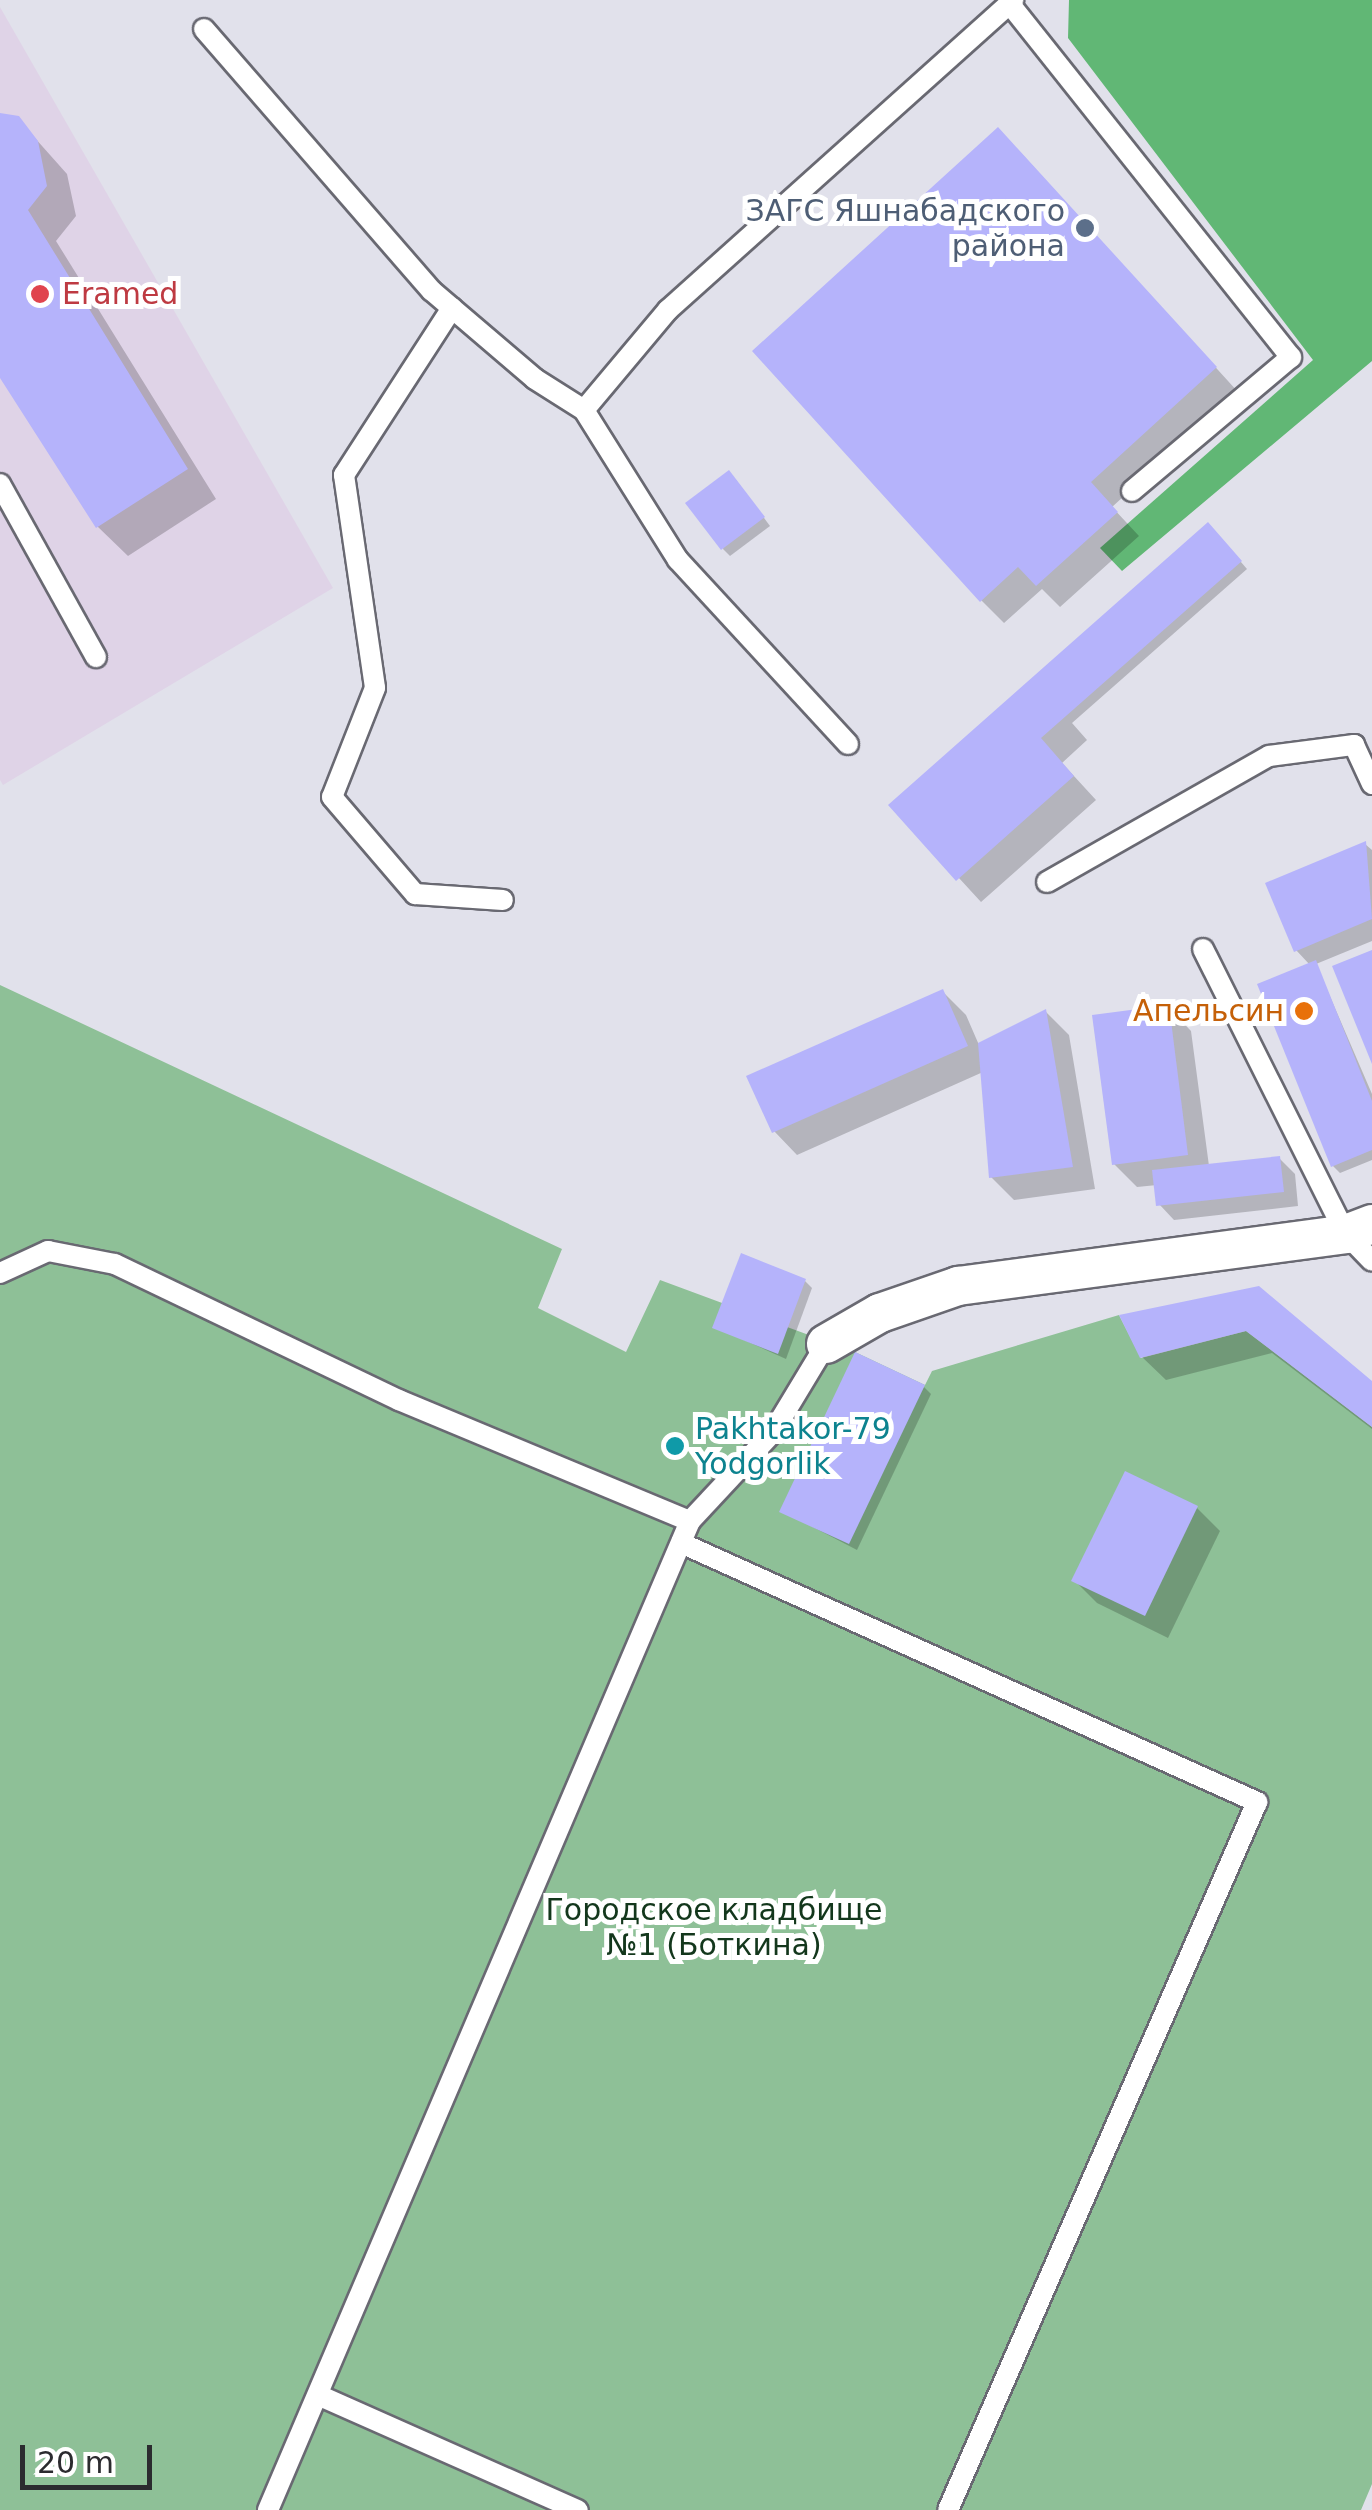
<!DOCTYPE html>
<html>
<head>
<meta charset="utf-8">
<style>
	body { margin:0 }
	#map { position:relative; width:1372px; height:2510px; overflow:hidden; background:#e1e1eb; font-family:"DejaVu Sans",sans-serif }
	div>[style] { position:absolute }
	.medical>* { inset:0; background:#dfd3e7 }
	.green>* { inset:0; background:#8ec097 }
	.forest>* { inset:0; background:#61b775 }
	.shadow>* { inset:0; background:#0003 }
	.building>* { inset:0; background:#b5b3fb }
	.roads { filter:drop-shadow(2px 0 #696972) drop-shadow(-2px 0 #696972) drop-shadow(0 2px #696972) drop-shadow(0 -2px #696972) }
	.service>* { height:20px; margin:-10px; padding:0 10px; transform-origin:10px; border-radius:10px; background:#fff }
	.minor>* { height:38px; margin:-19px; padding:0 19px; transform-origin:19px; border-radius:19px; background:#fff }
	.dots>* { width:28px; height:28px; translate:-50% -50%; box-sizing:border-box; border:5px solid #fff; border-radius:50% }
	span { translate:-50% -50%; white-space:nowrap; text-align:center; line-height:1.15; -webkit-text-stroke:10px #fff; paint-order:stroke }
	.service-label { font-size:30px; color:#4e5e75 }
	.right { translate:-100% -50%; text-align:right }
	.health-label { font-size:30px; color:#be3a42 }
	.left { translate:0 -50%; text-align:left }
	.food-label { font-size:30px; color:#c56008 }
	.culture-label { font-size:30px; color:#0d838f }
	.park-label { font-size:30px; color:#13371c }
	.scale { position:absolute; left:20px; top:2445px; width:132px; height:45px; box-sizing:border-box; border:5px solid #2b2b2f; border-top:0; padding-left:12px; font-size:30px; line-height:35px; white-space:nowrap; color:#2b2b2f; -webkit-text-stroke:8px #fff; paint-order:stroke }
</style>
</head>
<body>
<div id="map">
	<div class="medical">
		<i style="clip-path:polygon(0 7px,333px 588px,3px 785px,0 780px)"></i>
	</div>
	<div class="green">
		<i style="clip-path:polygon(0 985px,562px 1249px,538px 1308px,626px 1352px,660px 1280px,855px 1352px,925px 1385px,932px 1371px,1119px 1315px,1141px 1358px,1246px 1331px,1372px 1427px,1372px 2484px,1361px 2510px,0 2510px)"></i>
	</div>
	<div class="forest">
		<i style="clip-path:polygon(1069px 0,1372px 0,1372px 361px,1122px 571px,1100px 548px,1313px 360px,1068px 38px)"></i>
	</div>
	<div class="shadow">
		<i style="clip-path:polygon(0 116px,18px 119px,67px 174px,76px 216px,56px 241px,216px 499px,128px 556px,98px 527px,0 373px)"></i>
		<i style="clip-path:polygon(1021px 153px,1238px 392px,1112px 507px,1139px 536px,1060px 607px,1042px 589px,1004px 623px,981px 600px)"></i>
		<i style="clip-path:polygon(736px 480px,770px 526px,730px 556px,723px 549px)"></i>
		<i style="clip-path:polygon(1215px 532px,1247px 569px,1072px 723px,1087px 740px,1062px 763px,1096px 800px,981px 902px,892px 805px)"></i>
		<i style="clip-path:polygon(1365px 844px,1372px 850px,1372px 941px,1316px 964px,1372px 1094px,1372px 1160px,1340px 1173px,1333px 1166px,1310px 965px,1296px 950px)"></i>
		<i style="clip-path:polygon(943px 992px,966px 1015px,979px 1045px,1046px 1012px,1069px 1035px,1095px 1189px,1014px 1200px,991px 1177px,983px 1072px,797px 1155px,774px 1131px)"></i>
		<i style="clip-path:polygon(1168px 1007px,1191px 1031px,1209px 1166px,1279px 1158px,1295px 1174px,1298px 1206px,1174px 1220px,1159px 1204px,1157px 1185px,1137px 1187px,1114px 1164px)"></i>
		<i style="clip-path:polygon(805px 1281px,812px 1288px,786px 1359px,715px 1327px)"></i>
		<i style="clip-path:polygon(1258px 1288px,1372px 1384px,1372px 1429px,1272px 1353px,1166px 1380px,1142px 1357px)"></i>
		<i style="clip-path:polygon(924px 1387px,931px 1394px,857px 1550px,782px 1511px)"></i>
		<i style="clip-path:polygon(1197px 1508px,1220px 1531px,1168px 1638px,1097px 1603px,1074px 1580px)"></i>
	</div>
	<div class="building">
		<i style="clip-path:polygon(0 113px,19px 116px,38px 141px,47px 186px,28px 210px,188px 469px,96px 528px,0 378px)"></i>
		<i style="clip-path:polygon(998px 127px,1217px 367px,1091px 482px,1118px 512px,1036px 586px,1018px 567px,980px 602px,752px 351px)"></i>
		<i style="clip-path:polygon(729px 470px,765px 517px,721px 550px,685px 503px)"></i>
		<i style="clip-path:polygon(1208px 522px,1242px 561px,1041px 738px,1074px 776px,956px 881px,888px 805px)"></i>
		<i style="clip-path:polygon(1366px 841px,1372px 919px,1294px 952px,1265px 883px)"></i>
		<i style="clip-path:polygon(1372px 950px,1372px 1064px,1332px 966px)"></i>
		<i style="clip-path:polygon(1316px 960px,1372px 1101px,1372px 1150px,1331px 1167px,1257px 984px)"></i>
		<i style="clip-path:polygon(943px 989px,968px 1046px,772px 1133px,746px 1076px)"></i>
		<i style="clip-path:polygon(1169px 1005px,1188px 1155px,1112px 1165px,1092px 1015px)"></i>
		<i style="clip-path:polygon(1046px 1009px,1073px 1167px,989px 1178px,978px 1043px)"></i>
		<i style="clip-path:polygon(1280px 1156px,1284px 1192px,1156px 1206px,1152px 1170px)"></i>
		<i style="clip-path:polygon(741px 1253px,806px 1279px,778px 1354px,712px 1328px)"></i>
		<i style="clip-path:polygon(1259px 1286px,1372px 1381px,1372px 1427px,1246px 1331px,1140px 1358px,1119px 1315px)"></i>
		<i style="clip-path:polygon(855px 1352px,925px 1385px,849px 1544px,779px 1512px)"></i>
		<i style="clip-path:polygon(1125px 1471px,1198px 1506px,1145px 1616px,1071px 1581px)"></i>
	</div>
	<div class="roads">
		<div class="service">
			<i style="left:1009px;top:3px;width:453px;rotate:51.5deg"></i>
			<i style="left:1291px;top:357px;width:208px;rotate:139.9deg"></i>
			<i style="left:204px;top:29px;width:347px;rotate:49deg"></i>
			<i style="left:432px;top:291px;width:135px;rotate:40.5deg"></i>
			<i style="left:535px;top:379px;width:58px;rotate:32.3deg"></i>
			<i style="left:452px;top:308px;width:199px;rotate:122.9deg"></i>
			<i style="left:344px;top:475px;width:215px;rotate:81.7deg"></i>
			<i style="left:375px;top:688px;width:117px;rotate:111.5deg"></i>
			<i style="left:332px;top:797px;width:128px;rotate:49.4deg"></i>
			<i style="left:415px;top:894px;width:88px;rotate:3.9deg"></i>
			<i style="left:0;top:484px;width:198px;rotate:61deg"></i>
			<i style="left:848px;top:744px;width:251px;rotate:-132.7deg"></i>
			<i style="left:678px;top:560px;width:177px;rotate:-122.1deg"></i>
			<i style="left:584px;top:410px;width:131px;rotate:-50deg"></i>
			<i style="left:668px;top:310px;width:464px;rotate:-41.9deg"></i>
			<i style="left:1047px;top:882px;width:255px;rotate:-29.6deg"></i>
			<i style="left:1269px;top:756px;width:86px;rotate:-7.4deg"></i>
			<i style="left:1354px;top:745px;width:43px;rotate:65.2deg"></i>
			<i style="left:1203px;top:949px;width:319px;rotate:63.4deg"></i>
			<i style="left:1346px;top:1234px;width:37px;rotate:46deg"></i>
			<i style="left:0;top:1273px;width:53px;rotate:-24.6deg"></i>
			<i style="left:48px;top:1251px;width:68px;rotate:11deg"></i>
			<i style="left:115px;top:1264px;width:315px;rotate:25.6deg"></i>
			<i style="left:399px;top:1400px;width:315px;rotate:22.6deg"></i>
			<i style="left:681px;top:1543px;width:632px;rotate:24.21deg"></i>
			<i style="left:1257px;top:1802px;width:772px;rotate:113.58deg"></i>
			<i style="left:318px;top:2395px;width:284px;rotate:23.9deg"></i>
			<i style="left:268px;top:2510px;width:1075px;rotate:-66.89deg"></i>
			<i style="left:690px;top:1521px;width:122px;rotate:-47deg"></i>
			<i style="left:773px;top:1432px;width:103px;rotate:-58.9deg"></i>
		</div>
		<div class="minor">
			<i style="left:826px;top:1344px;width:62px;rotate:-29.9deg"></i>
			<i style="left:880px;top:1313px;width:83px;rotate:-19.1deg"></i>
			<i style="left:958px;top:1286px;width:391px;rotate:-7.6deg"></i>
			<i style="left:1346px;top:1234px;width:28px;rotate:-21deg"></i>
		</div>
	</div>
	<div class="dots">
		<i style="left:1085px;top:228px;background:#5c6f8a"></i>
		<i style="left:40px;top:294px;background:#e0444e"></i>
		<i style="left:1304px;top:1011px;background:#e8710a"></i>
		<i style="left:675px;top:1446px;background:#0f9aa8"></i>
	</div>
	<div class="service-label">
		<span class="right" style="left:1065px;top:228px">ЗАГС Яшнабадского<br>района</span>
	</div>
	<div class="health-label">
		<span class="left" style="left:62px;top:294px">Eramed</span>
	</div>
	<div class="food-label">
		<span class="right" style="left:1284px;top:1011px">Апельсин</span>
	</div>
	<div class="culture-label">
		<span class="left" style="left:695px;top:1446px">Pakhtakor-79<br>Yodgorlik</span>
	</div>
	<div class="park-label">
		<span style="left:714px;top:1927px">Городское кладбище<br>№1 (Боткина)</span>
	</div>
	<div class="scale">20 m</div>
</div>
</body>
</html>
